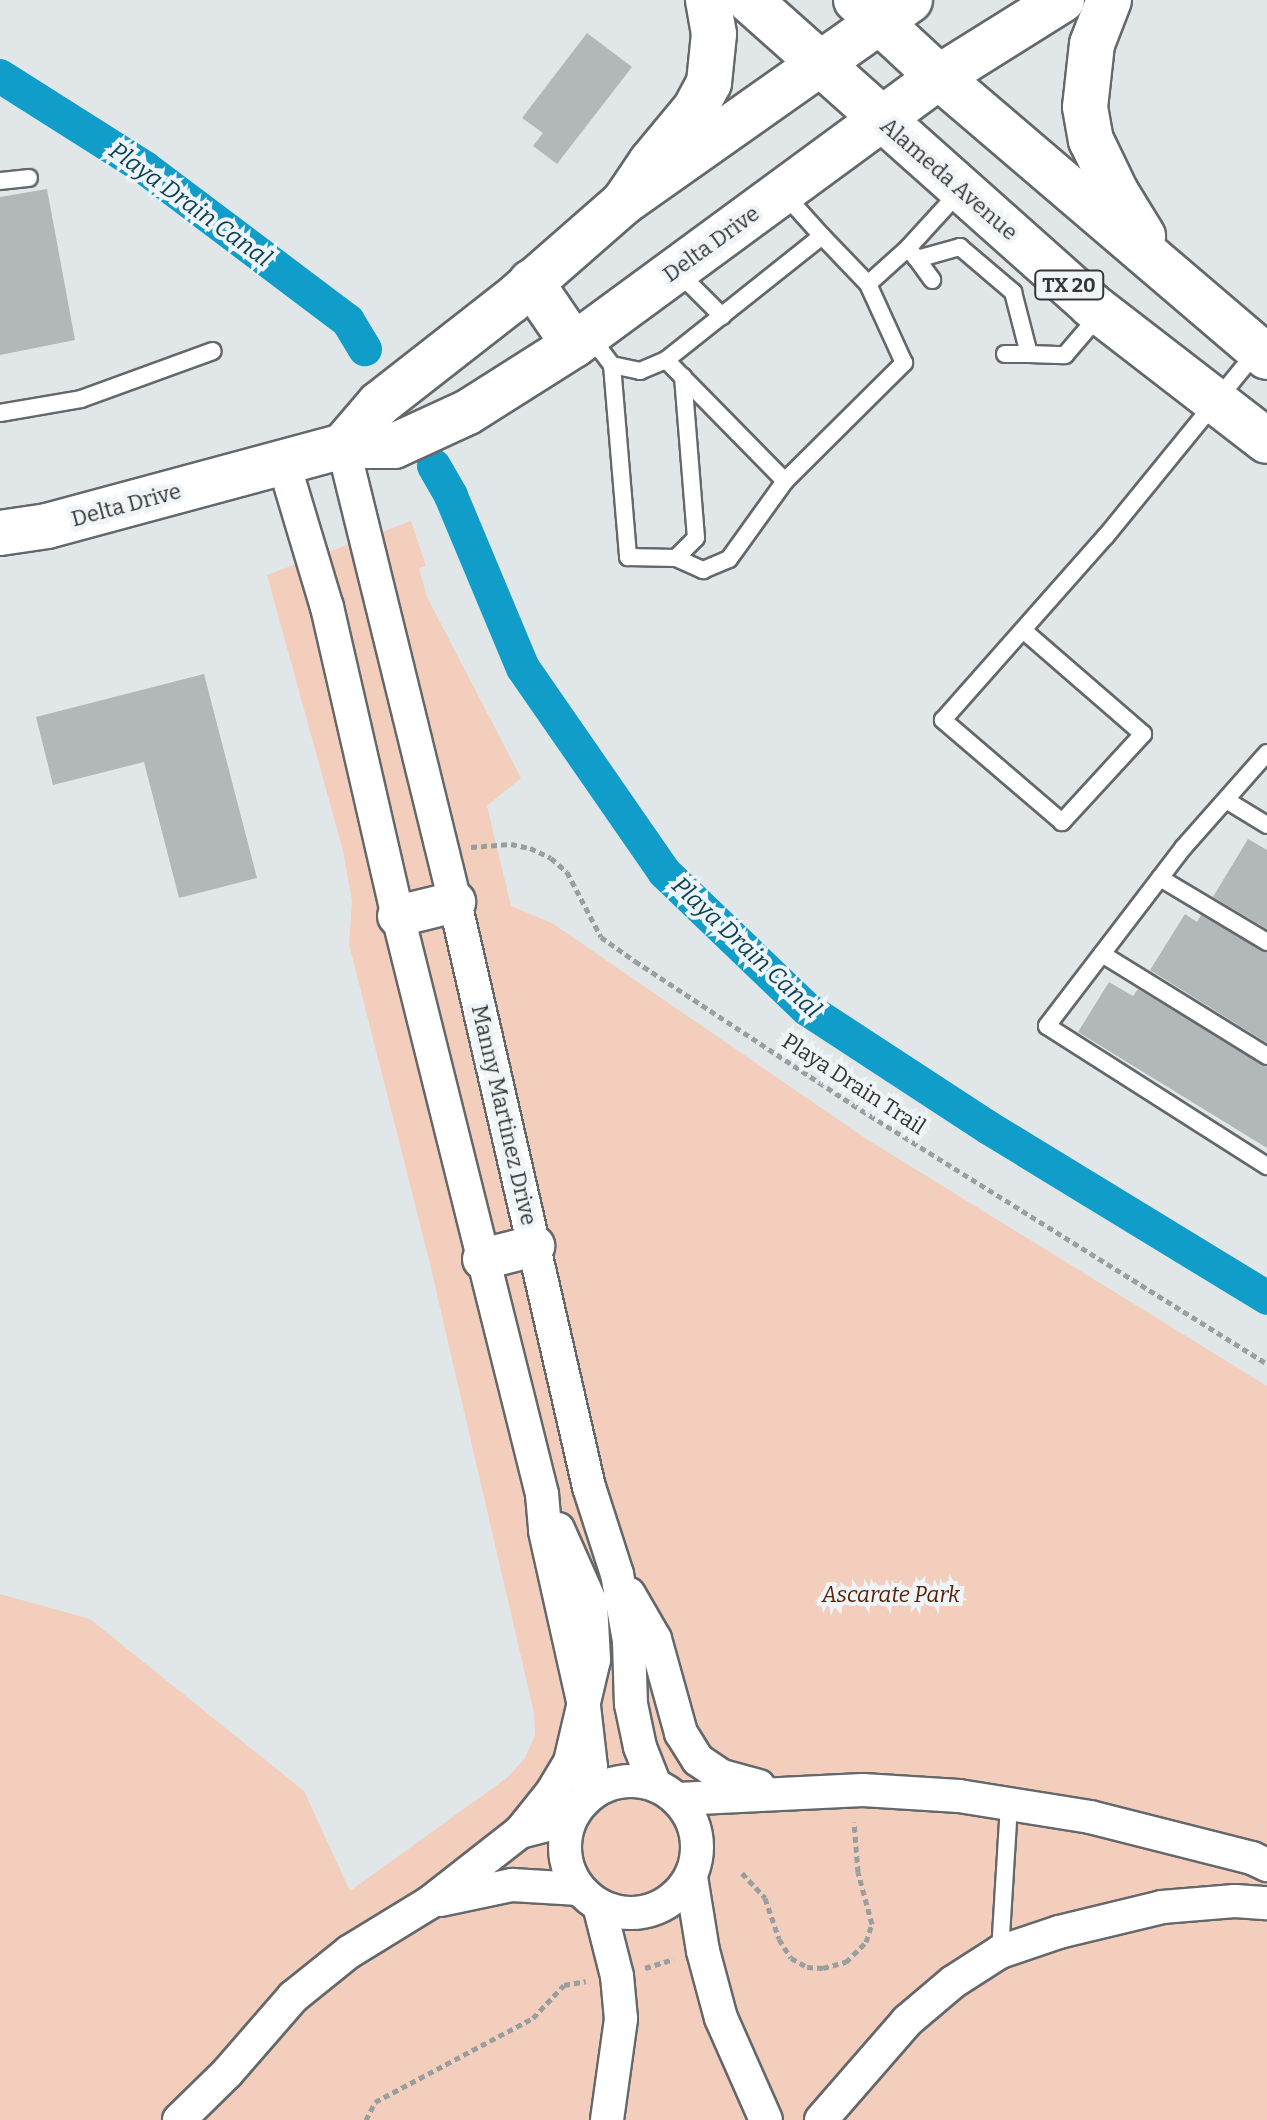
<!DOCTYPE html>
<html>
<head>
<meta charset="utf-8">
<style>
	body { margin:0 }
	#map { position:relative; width:1267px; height:2120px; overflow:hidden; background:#e1e7e9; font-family:Bitter,serif }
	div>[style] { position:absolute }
	.green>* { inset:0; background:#f3cebc }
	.canal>* { height:34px; margin:-17px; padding:0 17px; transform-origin:17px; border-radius:17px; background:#119dca }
	.building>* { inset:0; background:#b2b7ba }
	.path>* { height:5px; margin-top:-2.5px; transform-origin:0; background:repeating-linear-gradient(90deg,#999e9f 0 6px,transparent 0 10px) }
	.roads { filter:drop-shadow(2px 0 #64686b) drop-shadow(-2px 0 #64686b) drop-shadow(0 2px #64686b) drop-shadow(0 -2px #64686b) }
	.service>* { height:16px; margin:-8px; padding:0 8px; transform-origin:8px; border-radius:8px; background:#fff }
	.minor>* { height:32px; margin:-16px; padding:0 16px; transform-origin:16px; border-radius:16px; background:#fff }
	.minor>.ring { margin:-16px; padding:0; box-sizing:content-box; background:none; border:32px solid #fff; border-radius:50% }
	.tertiary>* { height:40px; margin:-20px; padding:0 20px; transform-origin:20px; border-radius:20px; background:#fff }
	.secondary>* { height:44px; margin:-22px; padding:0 22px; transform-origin:22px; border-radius:22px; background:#fff }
	.primary>* { height:44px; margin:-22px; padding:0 22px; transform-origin:22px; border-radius:22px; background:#fff }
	span { translate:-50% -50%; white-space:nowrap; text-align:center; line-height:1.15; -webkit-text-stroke:8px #eef4f7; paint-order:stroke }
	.shield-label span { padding:2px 6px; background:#eef4f7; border:2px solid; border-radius:6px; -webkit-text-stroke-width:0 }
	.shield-label { font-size:20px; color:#343637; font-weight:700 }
	.street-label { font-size:22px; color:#343637 }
	.park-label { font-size:22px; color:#582100; font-style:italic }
	.water-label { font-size:24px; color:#0a3f52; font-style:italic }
</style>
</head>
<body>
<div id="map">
	<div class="green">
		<i style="clip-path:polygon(411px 521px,426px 566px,419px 568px,427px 597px,521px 778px,487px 806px,511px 906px,552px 923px,865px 1138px,1267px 1386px,1267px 2120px,0 2120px,0 1594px,90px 1619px,304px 1791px,350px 1891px,508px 1777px,525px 1758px,535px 1735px,534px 1713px,429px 1260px,349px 944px,352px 900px,343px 851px,267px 575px)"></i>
	</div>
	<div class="canal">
		<i style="left:0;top:76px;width:172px;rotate:32.4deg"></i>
		<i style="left:145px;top:168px;width:254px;rotate:37deg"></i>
		<i style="left:348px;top:321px;width:33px;rotate:59deg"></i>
		<i style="left:434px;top:466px;width:34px;rotate:60deg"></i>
		<i style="left:451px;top:496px;width:186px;rotate:67.3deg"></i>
		<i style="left:523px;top:668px;width:248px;rotate:55.3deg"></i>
		<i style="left:664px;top:872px;width:198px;rotate:43.8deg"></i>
		<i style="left:807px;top:1009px;width:217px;rotate:33.2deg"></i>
		<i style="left:989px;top:1128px;width:326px;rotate:31.4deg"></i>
	</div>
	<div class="building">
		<i style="clip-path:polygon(587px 33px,632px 67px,557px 164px,533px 146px,543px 133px,522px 118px)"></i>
		<i style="clip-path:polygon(47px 189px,75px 340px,0 355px,0 197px)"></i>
		<i style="clip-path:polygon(204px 674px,257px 878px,179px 898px,144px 762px,53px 785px,36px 717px)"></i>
		<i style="clip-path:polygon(1248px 839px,1267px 850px,1267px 929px,1213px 897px)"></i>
		<i style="clip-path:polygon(1185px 914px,1197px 922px,1201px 915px,1267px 953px,1267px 1043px,1150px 970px)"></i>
		<i style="clip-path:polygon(1109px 982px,1133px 996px,1138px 989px,1267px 1067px,1267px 1148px,1078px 1032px)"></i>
	</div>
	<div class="path">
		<i style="left:471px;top:847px;width:40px;rotate:-4.3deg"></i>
		<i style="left:511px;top:844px;width:19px;rotate:12deg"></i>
		<i style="left:530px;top:848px;width:23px;rotate:25deg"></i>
		<i style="left:551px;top:858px;width:21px;rotate:41deg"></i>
		<i style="left:567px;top:872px;width:73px;rotate:62.4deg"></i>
		<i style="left:601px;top:937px;width:42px;rotate:35.2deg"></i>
		<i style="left:635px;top:961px;width:271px;rotate:33.4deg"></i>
		<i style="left:861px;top:1110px;width:479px;rotate:32deg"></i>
		<i style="left:742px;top:1873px;width:34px;rotate:47deg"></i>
		<i style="left:765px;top:1898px;width:43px;rotate:71.1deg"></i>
		<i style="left:779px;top:1939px;width:22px;rotate:58deg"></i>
		<i style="left:791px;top:1958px;width:18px;rotate:29deg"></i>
		<i style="left:807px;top:1967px;width:16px;rotate:4deg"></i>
		<i style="left:823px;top:1968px;width:24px;rotate:-15deg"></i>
		<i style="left:846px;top:1962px;width:28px;rotate:-45deg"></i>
		<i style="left:866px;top:1942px;width:19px;rotate:-72deg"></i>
		<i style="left:872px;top:1924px;width:54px;rotate:-105.1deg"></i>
		<i style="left:858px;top:1872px;width:50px;rotate:-94.6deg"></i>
		<i style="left:645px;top:1968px;width:30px;rotate:-17deg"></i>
		<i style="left:366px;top:2120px;width:20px;rotate:-63deg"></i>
		<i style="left:375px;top:2102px;width:179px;rotate:-28deg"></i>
		<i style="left:533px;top:2018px;width:45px;rotate:-46.8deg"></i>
		<i style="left:564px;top:1985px;width:22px;rotate:-10deg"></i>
	</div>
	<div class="roads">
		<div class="service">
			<i style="left:0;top:181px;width:29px;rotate:-6deg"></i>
			<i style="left:822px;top:236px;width:66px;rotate:46.2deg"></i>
			<i style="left:908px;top:248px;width:14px;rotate:51deg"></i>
			<i style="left:917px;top:259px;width:45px;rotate:-15.6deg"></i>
			<i style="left:960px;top:247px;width:70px;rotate:40.3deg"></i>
			<i style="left:1013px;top:292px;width:64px;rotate:75.5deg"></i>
			<i style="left:1029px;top:354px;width:36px;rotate:2deg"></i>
			<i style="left:1065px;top:355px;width:54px;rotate:-49.5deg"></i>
			<i style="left:917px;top:259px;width:26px;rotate:54deg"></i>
			<i style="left:677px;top:271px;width:64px;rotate:45deg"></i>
			<i style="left:590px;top:336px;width:36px;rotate:53deg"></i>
			<i style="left:612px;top:365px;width:29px;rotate:12deg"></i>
			<i style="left:640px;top:371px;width:28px;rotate:-23deg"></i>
			<i style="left:666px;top:360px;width:199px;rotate:-38.5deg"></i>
			<i style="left:822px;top:236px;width:57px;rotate:-132.1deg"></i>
			<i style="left:1005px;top:354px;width:24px"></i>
			<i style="left:666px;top:360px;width:170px;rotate:45.5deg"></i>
			<i style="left:612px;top:365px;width:193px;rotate:85.2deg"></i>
			<i style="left:628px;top:557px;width:48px;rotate:1.2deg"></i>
			<i style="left:676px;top:558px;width:30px;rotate:24deg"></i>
			<i style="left:703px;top:570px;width:28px;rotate:-23deg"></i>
			<i style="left:729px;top:559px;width:96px;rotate:-54.3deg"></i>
			<i style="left:785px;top:481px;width:168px;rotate:-44.8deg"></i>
			<i style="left:904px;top:363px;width:87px;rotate:-114.5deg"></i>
			<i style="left:868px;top:284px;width:54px;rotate:-42deg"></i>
			<i style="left:908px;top:248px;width:77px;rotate:-47.6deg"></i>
			<i style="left:0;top:413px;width:82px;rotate:-9.8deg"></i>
			<i style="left:81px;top:399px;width:140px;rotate:-20deg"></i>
			<i style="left:676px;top:558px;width:28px;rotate:-45deg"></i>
			<i style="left:696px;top:538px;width:162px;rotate:-94.6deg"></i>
			<i style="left:1023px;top:630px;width:159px;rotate:40.9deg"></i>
			<i style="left:1143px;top:734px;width:120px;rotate:132.6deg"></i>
			<i style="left:1062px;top:822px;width:157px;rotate:-139.4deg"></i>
			<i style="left:943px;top:720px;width:246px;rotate:-48.5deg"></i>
			<i style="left:1106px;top:536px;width:237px;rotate:-50.8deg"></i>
			<i style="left:1267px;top:753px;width:127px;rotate:131.5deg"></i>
			<i style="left:1183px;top:848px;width:224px;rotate:127.4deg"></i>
			<i style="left:1047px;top:1026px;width:261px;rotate:32.5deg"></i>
			<i style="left:1226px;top:800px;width:48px;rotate:31.4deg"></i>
			<i style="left:1160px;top:878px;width:125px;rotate:30.9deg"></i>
			<i style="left:1102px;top:954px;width:194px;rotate:31.7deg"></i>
			<i style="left:1000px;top:1952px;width:148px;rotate:-86.5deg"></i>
		</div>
		<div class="minor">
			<i style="left:343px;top:446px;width:470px;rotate:76.2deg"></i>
			<i style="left:455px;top:902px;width:600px;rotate:77.1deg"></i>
			<i style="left:589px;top:1487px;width:91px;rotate:72.2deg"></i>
			<i style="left:617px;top:1574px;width:68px;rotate:79.8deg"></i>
			<i style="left:629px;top:1641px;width:63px;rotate:88.2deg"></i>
			<i style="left:631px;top:1704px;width:44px;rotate:78.2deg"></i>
			<i style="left:640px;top:1747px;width:41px;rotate:68.5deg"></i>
			<i style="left:284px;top:464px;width:149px;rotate:73.3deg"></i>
			<i style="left:327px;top:607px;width:317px;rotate:77.1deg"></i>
			<i style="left:398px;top:916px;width:596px;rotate:76.01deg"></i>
			<i style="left:542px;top:1494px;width:37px;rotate:85deg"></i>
			<i style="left:545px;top:1531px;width:179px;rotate:77.4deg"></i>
			<i style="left:584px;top:1706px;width:61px;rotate:83.5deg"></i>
			<i style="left:591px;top:1767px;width:30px;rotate:98deg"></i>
			<i style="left:629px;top:1594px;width:52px;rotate:60deg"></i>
			<i style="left:655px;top:1639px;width:98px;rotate:74.5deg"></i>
			<i style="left:681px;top:1733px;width:32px;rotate:58deg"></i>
			<i style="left:698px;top:1760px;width:29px;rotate:34deg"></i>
			<i style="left:722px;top:1776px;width:38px;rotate:15deg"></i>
			<i class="ring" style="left:565px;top:1781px;width:100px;height:100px"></i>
			<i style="left:678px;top:1799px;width:185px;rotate:-2.8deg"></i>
			<i style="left:863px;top:1790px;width:96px;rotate:3.6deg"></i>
			<i style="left:959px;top:1796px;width:133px;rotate:9.1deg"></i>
			<i style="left:1090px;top:1817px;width:167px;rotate:14.2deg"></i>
			<i style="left:1252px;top:1858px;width:17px;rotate:25deg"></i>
			<i style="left:520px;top:1832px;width:51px;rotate:-51.3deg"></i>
			<i style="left:552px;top:1792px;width:35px;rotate:-59deg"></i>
			<i style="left:570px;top:1762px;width:105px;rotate:-76.8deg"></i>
			<i style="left:594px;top:1660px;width:57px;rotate:-93deg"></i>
			<i style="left:591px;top:1603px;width:81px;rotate:-114deg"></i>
			<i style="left:691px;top:1877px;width:75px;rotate:80.8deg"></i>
			<i style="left:703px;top:1951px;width:69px;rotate:75deg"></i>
			<i style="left:721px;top:2018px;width:111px;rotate:66.2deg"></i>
			<i style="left:440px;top:1900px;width:74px;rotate:-11.8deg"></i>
			<i style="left:512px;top:1885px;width:67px;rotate:3.4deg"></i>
			<i style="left:599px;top:1905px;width:73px;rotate:75.8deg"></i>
			<i style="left:617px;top:1976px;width:43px;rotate:84.7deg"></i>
			<i style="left:621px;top:2019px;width:102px;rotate:97.9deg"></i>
			<i style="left:179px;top:2120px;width:67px;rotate:-44.4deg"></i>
			<i style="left:227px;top:2073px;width:101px;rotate:-49deg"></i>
			<i style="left:293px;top:1997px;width:72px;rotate:-38.8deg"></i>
			<i style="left:349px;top:1952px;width:94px;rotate:-31.5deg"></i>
			<i style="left:429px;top:1903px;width:115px;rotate:-38deg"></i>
			<i style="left:520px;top:1832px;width:52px;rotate:-14.6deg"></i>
			<i style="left:821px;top:2120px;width:131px;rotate:-49deg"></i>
			<i style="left:907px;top:2021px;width:60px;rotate:-40.3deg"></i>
			<i style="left:953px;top:1982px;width:56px;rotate:-32.6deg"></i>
			<i style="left:1000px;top:1952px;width:62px;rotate:-18.7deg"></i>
			<i style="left:1059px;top:1932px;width:106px;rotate:-13.6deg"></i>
			<i style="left:1162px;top:1907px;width:73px;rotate:-4.7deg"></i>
			<i style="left:1235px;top:1901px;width:32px;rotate:4deg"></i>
		</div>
		<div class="tertiary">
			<i style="left:398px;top:916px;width:59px;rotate:-13.8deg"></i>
			<i style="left:483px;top:1259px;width:53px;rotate:-14.3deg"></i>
		</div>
		<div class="secondary">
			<i style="left:531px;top:282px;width:76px;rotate:55.7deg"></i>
			<i style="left:343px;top:446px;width:55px;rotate:-49.4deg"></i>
			<i style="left:379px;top:404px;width:167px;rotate:-38deg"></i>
			<i style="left:511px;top:301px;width:150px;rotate:-41.2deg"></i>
			<i style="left:624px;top:202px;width:350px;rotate:-35.2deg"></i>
			<i style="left:0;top:533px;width:48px;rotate:-8.5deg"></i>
			<i style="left:47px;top:526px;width:307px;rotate:-15.1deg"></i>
			<i style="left:343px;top:446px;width:51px"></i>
			<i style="left:394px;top:446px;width:81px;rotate:-24.7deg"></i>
			<i style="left:468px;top:412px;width:125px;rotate:-32.3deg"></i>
			<i style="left:574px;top:345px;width:453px;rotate:-36.3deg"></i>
			<i style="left:939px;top:77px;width:145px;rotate:-32deg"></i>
		</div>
		<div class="primary">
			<i style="left:749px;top:0;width:458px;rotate:41.7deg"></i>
			<i style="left:1091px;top:305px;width:222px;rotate:37.7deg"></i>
			<i style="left:856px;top:0;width:113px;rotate:42.9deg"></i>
			<i style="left:939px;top:77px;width:431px;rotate:40.5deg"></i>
			<i style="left:1109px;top:0;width:47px;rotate:111.1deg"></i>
			<i style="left:1092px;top:44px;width:63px;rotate:96.3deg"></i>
			<i style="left:1085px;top:107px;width:34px;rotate:80deg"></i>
			<i style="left:1091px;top:140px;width:58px;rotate:64.3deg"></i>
			<i style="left:1116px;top:192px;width:52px;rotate:58.5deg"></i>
			<i style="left:624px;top:202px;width:48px;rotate:-56deg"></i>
			<i style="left:651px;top:162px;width:69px;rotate:-50.3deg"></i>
			<i style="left:695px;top:109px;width:30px;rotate:-62deg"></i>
			<i style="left:709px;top:83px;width:49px;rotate:-84.2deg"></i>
			<i style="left:714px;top:34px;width:35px;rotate:-100deg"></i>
		</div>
	</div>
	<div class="shield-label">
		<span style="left:1069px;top:285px">TX 20</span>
	</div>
	<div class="street-label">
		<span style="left:949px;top:179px;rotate:41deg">Alameda Avenue</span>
		<span style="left:711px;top:244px;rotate:-36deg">Delta Drive</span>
		<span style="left:126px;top:505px;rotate:-15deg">Delta Drive</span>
		<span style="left:854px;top:1084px;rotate:33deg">Playa Drain Trail</span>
		<span style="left:504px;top:1115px;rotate:77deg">Manny Martinez Drive</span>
	</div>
	<div class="park-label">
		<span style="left:891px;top:1595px">Ascarate Park</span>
	</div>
	<div class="water-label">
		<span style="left:190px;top:205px;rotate:36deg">Playa Drain Canal</span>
		<span style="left:746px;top:948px;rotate:43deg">Playa Drain Canal</span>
	</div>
</div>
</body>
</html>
